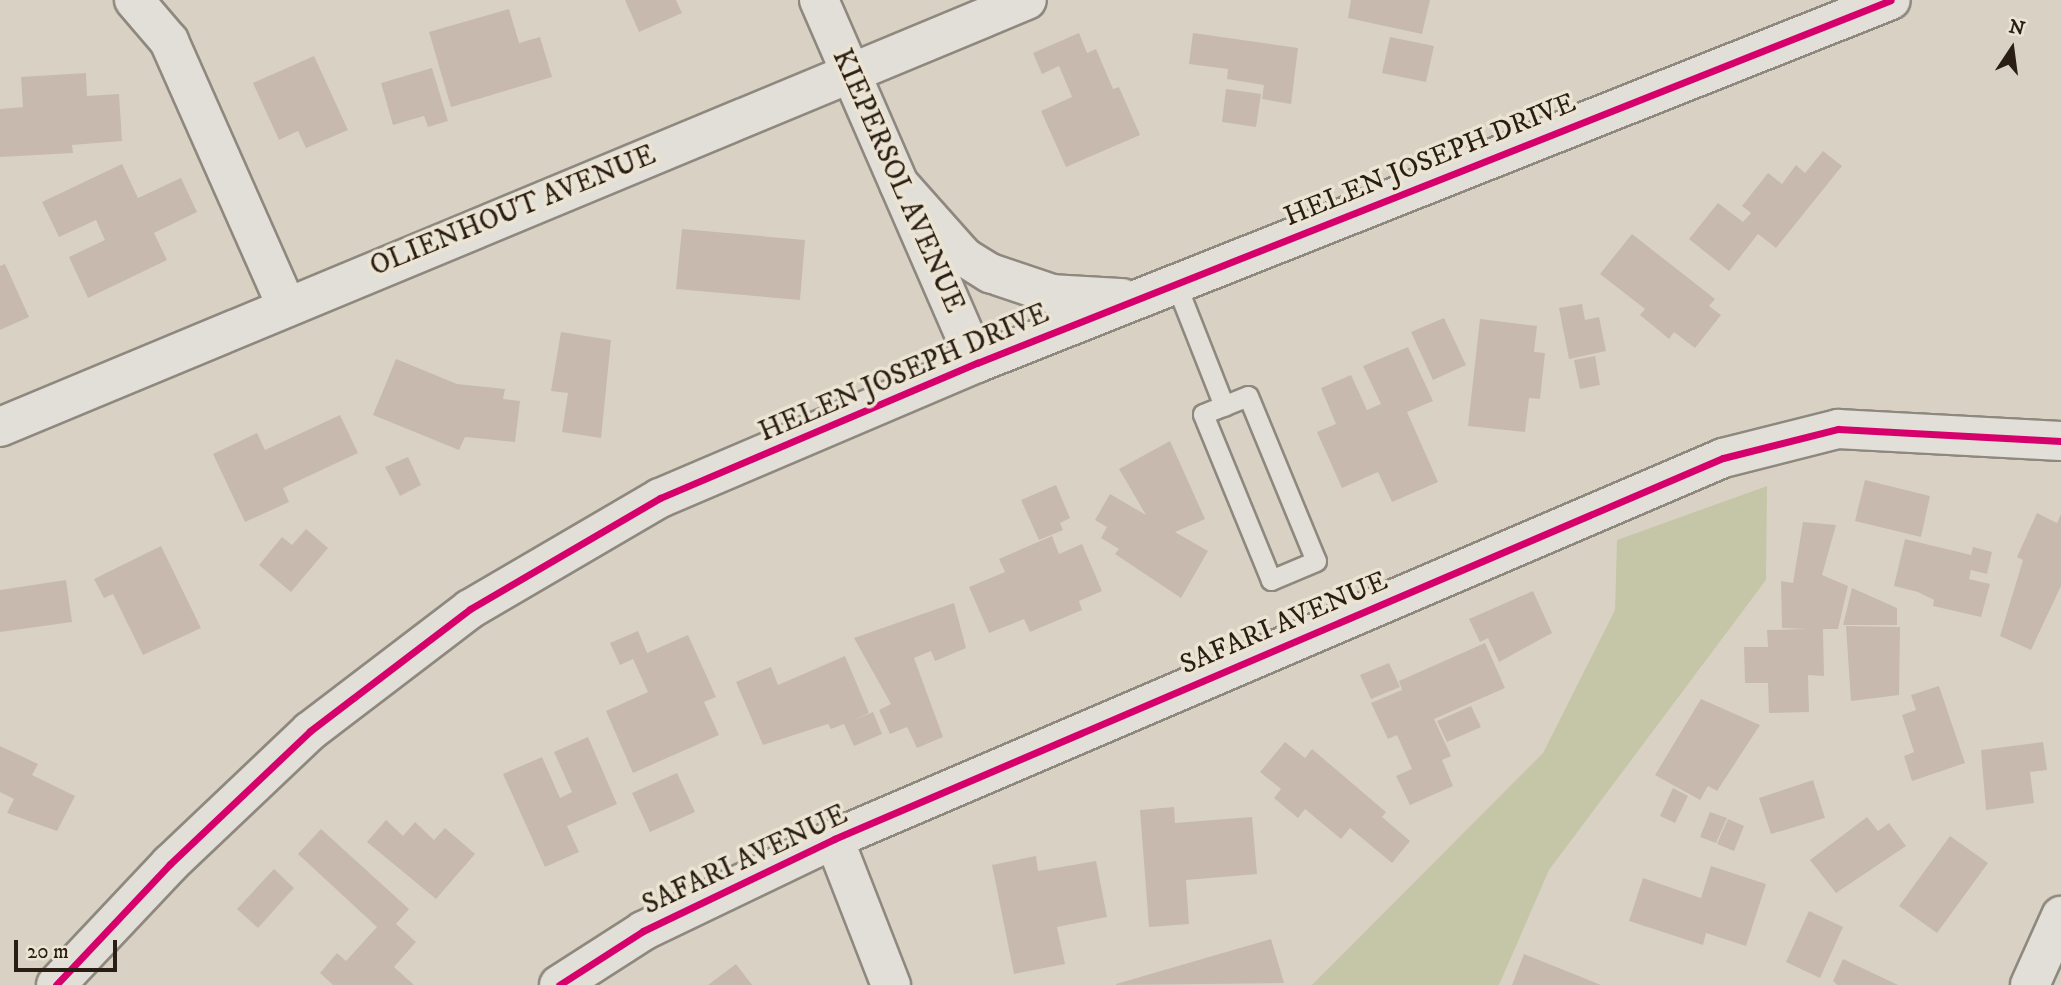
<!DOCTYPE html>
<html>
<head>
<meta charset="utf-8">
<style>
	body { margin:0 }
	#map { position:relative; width:2061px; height:985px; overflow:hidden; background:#d9d2c4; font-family:"IM FELL DW Pica",serif }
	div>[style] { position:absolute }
	.green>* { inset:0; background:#c5c6a7 }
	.building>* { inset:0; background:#c7b9ae }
	.roads { filter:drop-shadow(2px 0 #8e887f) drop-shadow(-2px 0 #8e887f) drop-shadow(0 2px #8e887f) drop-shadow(0 -2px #8e887f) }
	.service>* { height:19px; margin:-9.5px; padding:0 9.5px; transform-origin:9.5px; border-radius:9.5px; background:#e2dfd8 }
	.minor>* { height:38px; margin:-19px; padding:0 19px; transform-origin:19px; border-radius:19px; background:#e2dfd8 }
	.tertiary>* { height:38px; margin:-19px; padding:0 19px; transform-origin:19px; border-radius:19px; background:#e2dfd8 }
	.cycleway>* { height:7px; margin:-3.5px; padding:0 3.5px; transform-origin:3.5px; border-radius:3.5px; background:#d6006c }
	span { translate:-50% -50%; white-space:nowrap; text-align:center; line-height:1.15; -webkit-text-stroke:7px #ece4d3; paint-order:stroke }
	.street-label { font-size:28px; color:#2a1d14 }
	.north { position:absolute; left:1977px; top:14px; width:70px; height:70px; -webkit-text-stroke:5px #ece4d3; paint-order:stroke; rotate:13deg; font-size:19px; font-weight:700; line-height:28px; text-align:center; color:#2a1d14 }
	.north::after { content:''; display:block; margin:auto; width:24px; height:32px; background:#2a1d14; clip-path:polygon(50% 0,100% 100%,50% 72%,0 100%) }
	.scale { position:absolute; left:14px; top:940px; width:103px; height:32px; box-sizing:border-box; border:4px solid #2a1d14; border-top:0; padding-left:9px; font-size:21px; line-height:24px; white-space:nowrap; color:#2a1d14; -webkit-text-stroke:5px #ece4d3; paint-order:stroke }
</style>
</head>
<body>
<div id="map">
	<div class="green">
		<i style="clip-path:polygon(1767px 486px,1766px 580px,1549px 870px,1499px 985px,1312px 985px,1543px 753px,1615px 610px,1617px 540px)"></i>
	</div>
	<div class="building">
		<i style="clip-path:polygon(625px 0,676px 0,682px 13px,639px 32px)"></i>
		<i style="clip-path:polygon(1351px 0,1430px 0,1422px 34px,1348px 18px)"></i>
		<i style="clip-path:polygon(509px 9px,519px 43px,540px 37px,552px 77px,451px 107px,429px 32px)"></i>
		<i style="clip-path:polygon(1079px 33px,1087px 53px,1096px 49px,1113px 89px,1119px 87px,1140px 135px,1066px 167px,1041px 111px,1072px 97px,1059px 66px,1042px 74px,1033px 53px)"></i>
		<i style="clip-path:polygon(1193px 33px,1298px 48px,1291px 104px,1262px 99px,1264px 85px,1227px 79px,1228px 69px,1189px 64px)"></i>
		<i style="clip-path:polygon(1390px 37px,1434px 46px,1426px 82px,1382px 73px)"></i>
		<i style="clip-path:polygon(314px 56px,348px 130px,306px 148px,298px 131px,279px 140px,253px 83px)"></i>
		<i style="clip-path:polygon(432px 68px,448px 121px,428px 127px,424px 116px,393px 125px,381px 83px)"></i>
		<i style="clip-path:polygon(86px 73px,87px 96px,119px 94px,122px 141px,72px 145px,73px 153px,0 157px,0 109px,23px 107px,21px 77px)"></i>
		<i style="clip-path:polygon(1226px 89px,1261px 94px,1256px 127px,1222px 122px)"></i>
		<i style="clip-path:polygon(1823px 151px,1842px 166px,1776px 248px,1758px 234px,1729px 271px,1689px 239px,1718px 203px,1743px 222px,1751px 213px,1742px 206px,1768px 173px,1782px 184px,1796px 165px,1805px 173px)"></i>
		<i style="clip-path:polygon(122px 164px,138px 198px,181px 178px,197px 212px,154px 233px,167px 260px,88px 298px,69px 257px,105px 240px,96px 220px,59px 237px,42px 202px)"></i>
		<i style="clip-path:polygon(682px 229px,805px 240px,800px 300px,676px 289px)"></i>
		<i style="clip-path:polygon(1632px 234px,1715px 299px,1709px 306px,1721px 315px,1695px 348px,1674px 332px,1669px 339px,1640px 315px,1645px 309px,1600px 274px)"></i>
		<i style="clip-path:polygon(5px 264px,29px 317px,0 330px,0 266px)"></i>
		<i style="clip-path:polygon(1582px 304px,1585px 320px,1599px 317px,1606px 351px,1569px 359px,1559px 308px)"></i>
		<i style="clip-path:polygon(1444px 318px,1466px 365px,1433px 380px,1411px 332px)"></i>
		<i style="clip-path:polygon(1480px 319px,1537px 326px,1534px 352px,1545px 353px,1540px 399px,1529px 398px,1525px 432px,1468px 426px)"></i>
		<i style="clip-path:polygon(561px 332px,611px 340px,601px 438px,562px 432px,568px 393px,551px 391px)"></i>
		<i style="clip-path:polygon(1408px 347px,1433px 401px,1407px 412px,1438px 482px,1392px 502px,1378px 472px,1342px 488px,1317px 432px,1336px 424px,1321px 388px,1351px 375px,1367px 410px,1381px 404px,1363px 366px)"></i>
		<i style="clip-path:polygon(1595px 356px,1600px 385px,1580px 389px,1574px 360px)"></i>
		<i style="clip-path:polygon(396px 359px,457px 384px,505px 389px,503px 399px,520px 401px,515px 442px,465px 437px,459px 450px,373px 415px)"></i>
		<i style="clip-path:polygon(340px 415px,358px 453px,283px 488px,289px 502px,245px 522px,213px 454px,257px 433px,265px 450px)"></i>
		<i style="clip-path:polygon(1170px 441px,1205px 519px,1175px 532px,1208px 551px,1181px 598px,1115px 554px,1119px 549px,1101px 538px,1107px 527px,1095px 520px,1110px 494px,1146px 515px,1119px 469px)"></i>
		<i style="clip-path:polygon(408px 457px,421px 485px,400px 496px,385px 467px)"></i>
		<i style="clip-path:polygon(1865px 480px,1930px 496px,1921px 537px,1855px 521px)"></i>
		<i style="clip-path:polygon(1056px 485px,1070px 518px,1060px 523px,1063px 530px,1039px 540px,1021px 500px)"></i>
		<i style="clip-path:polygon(2037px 513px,2057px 523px,2061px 514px,2061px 586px,2031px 650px,2000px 636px,2023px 560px,2017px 557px)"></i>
		<i style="clip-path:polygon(1803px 522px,1836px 525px,1822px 575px,1848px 586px,1838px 629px,1823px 629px,1824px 676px,1808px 675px,1809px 712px,1769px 713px,1768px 683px,1745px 683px,1744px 647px,1768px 647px,1767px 630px,1808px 629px,1782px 628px,1781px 581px,1793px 583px)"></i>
		<i style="clip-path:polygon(306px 529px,328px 548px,291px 592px,259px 565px,282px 537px,292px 545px)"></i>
		<i style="clip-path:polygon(1052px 536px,1059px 554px,1082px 544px,1102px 591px,1079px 601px,1082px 610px,1030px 632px,1024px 619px,989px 633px,969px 587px,1005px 572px,999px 559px)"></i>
		<i style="clip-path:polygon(1905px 539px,1971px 555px,1973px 547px,1992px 552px,1987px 574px,1971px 570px,1969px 579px,1990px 584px,1981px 617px,1933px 606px,1934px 600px,1918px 592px,1894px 586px)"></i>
		<i style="clip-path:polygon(161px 546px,201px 628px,143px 655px,113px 594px,104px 598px,94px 579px)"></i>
		<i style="clip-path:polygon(66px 580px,72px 622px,0 632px,0 590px)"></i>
		<i style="clip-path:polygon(1852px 588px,1897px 608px,1897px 625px,1843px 625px)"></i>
		<i style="clip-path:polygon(1533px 591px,1552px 633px,1499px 662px,1488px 638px,1480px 642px,1469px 619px)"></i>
		<i style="clip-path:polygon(954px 603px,966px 648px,935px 661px,931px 651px,914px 658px,943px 737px,917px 748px,907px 727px,890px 734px,879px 710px,891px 704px,854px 638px)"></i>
		<i style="clip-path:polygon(1846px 626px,1900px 627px,1899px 695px,1851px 701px)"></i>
		<i style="clip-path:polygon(638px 631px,647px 653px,688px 635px,716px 697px,704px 702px,719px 735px,633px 773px,606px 711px,648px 692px,633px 659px,620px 665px,610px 643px)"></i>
		<i style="clip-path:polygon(1485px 643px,1505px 688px,1434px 719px,1451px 756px,1442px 760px,1453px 786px,1410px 805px,1396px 776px,1412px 769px,1397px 735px,1388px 739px,1371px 703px,1402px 690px,1399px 681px)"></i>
		<i style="clip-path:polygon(845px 656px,869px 713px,850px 722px,873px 712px,882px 734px,854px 746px,844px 724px,831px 729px,828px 724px,763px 745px,736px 682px,771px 667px,778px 685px)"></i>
		<i style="clip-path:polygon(1389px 663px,1400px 687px,1371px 699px,1360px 675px)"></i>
		<i style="clip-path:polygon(1939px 686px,1965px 763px,1912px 781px,1904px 756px,1914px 752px,1902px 715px,1916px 710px,1911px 695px)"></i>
		<i style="clip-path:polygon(1701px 699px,1760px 725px,1717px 791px,1708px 786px,1700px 800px,1655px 775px)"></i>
		<i style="clip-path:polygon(1471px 706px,1481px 727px,1447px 742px,1437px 721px)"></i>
		<i style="clip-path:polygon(588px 737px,617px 804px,567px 826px,579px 852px,545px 867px,503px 774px,542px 757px,560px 798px,572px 792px,554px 752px)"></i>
		<i style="clip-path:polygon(1285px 742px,1305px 758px,1312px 749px,1386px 812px,1382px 817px,1410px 841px,1392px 863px,1350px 828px,1341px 839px,1305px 809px,1298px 818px,1274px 798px,1281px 789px,1260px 772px)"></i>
		<i style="clip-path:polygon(2043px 742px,2047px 770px,2030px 772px,2034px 803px,1986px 810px,1981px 750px)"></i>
		<i style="clip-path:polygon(0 746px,38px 764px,32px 775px,75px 796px,57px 831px,7px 813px,14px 799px,0 792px)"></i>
		<i style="clip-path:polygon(677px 773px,695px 812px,650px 832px,632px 793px)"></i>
		<i style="clip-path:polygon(1813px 780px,1825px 818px,1771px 834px,1759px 798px)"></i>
		<i style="clip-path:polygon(1673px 788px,1688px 796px,1675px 823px,1660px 816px)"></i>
		<i style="clip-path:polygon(1174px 807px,1175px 823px,1252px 817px,1257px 874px,1186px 880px,1189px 924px,1149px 927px,1140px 810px)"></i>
		<i style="clip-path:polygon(1710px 812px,1727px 818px,1716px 843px,1700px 837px)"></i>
		<i style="clip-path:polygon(1867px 817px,1878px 831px,1889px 823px,1906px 846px,1836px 893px,1810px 860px)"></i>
		<i style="clip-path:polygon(1728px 819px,1744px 826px,1734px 851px,1717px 844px)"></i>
		<i style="clip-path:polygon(386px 820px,403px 836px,415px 822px,434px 840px,445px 828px,475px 854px,436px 899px,367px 842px)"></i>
		<i style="clip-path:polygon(321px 829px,409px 909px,396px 924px,416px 942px,394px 967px,414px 985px,333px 985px,320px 973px,337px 953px,346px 961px,377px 927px,298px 854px)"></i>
		<i style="clip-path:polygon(1950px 836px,1988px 863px,1937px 933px,1899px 906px)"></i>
		<i style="clip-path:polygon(1036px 856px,1038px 871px,1096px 861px,1107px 917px,1057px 927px,1065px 964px,1014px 974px,992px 865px)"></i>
		<i style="clip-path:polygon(1711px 866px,1766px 884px,1746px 946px,1706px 933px,1703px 945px,1629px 921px,1643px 878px,1701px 898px)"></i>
		<i style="clip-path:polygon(274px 869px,294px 888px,258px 928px,237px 909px)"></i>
		<i style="clip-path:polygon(1809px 911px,1843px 927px,1820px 978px,1786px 962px)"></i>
		<i style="clip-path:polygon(1271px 939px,1284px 983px,1116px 985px,1116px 984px)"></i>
		<i style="clip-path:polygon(1524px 954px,1601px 985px,1512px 985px)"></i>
		<i style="clip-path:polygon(1843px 959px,1898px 985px,1837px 985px,1833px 981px)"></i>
		<i style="clip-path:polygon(736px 964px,752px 985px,708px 985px)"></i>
	</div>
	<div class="roads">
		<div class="service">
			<i style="left:1176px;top:284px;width:131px;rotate:68.5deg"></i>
			<i style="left:1248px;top:396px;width:178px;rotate:67.6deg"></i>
			<i style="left:1316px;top:561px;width:49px;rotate:157.1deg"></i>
			<i style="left:1271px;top:580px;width:179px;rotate:-112.3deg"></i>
			<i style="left:1203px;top:414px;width:48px;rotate:-21.8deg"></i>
		</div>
		<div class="minor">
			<i style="left:134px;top:0;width:54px;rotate:49.5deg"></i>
			<i style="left:169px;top:41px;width:289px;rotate:66.1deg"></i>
			<i style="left:819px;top:0;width:396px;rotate:66.5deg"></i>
			<i style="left:0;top:427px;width:1112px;rotate:-22.58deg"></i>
			<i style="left:834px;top:839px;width:157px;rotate:68.7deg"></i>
			<i style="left:559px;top:985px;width:100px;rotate:-32.7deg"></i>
			<i style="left:643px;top:931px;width:212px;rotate:-25.7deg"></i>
			<i style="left:834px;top:839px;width:967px;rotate:-23.2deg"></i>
			<i style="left:1723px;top:458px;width:119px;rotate:-14.2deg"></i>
			<i style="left:1838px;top:429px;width:223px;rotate:3.1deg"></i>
			<i style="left:2030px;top:985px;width:76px;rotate:-65.8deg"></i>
		</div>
		<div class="tertiary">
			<i style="left:899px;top:184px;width:98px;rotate:48.3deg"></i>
			<i style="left:964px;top:257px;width:31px;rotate:32deg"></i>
			<i style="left:990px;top:273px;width:65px;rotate:18.7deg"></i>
			<i style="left:1052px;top:294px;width:70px;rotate:3.3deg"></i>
			<i style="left:56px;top:985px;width:166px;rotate:-46.7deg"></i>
			<i style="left:170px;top:864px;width:193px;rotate:-43.5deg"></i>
			<i style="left:310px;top:731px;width:201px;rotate:-37.3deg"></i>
			<i style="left:470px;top:609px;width:220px;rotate:-30.3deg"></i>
			<i style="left:660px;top:498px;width:345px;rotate:-23.1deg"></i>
			<i style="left:977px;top:363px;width:983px;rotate:-21.66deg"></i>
		</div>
	</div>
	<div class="cycleway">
		<i style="left:56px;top:985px;width:166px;rotate:-46.7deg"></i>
		<i style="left:170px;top:864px;width:193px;rotate:-43.5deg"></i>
		<i style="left:310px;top:731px;width:201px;rotate:-37.3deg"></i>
		<i style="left:470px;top:609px;width:220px;rotate:-30.3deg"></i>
		<i style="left:660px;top:498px;width:345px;rotate:-23.1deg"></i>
		<i style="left:977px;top:363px;width:983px;rotate:-21.66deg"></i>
		<i style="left:559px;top:985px;width:100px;rotate:-32.7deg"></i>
		<i style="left:643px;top:931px;width:212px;rotate:-25.7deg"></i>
		<i style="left:834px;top:839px;width:967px;rotate:-23.2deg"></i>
		<i style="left:1723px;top:458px;width:119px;rotate:-14.2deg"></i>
		<i style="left:1838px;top:429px;width:223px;rotate:3.1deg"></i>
	</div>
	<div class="street-label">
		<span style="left:1430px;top:160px;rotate:-22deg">HELEN JOSEPH DRIVE</span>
		<span style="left:898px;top:181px;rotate:66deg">KIEPERSOL AVENUE</span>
		<span style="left:513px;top:211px;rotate:-22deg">OLIENHOUT AVENUE</span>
		<span style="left:904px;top:373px;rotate:-23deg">HELEN JOSEPH DRIVE</span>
		<span style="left:1284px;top:623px;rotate:-23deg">SAFARI AVENUE</span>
		<span style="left:745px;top:860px;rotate:-25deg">SAFARI AVENUE</span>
	</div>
	<div class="north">N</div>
	<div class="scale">20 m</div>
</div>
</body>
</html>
